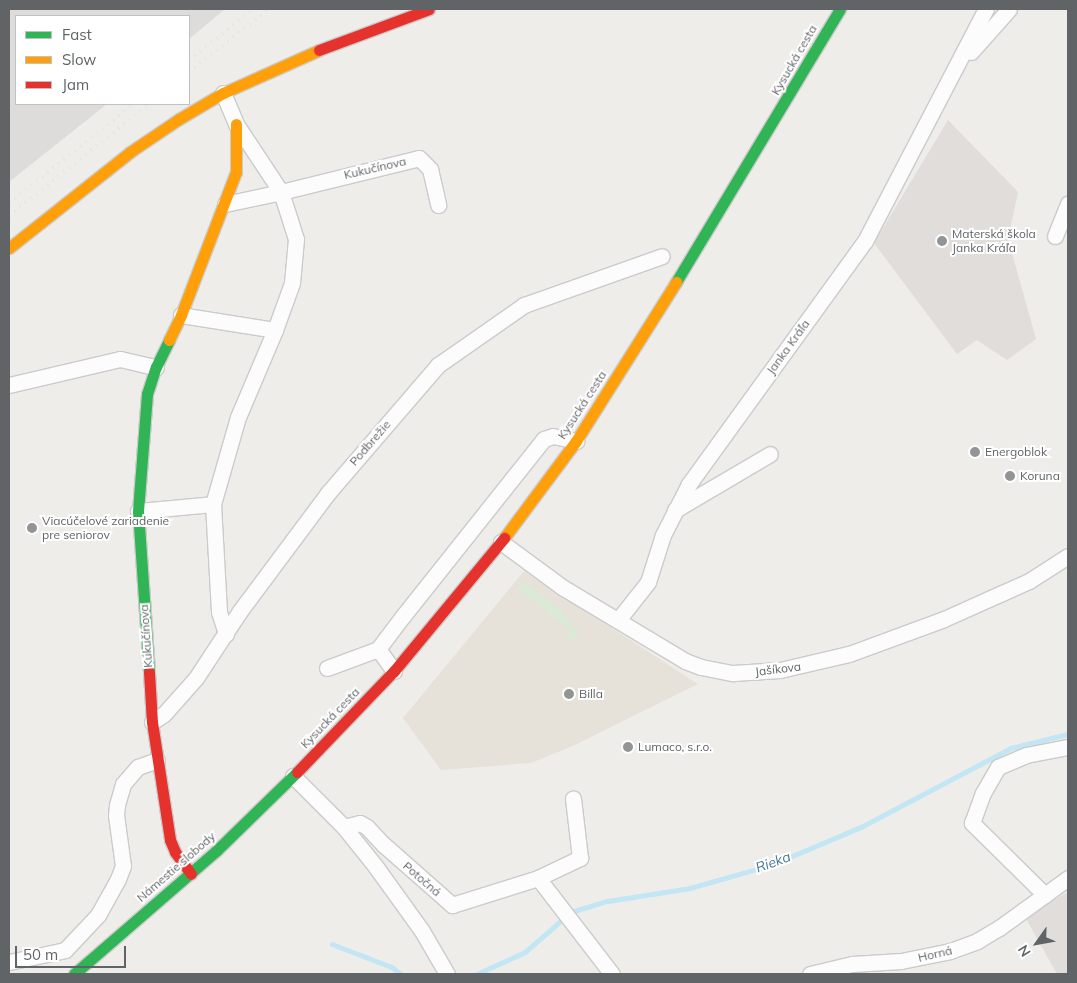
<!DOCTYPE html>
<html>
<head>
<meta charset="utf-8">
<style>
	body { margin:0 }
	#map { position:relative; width:1077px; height:983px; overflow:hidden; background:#eeedea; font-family:Mulish,sans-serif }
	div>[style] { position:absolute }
	.commercial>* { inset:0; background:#e7e2d9 }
	.industrial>* { inset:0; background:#dedcda }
	.education>* { inset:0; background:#e0ddda }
	.green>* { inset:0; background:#dbe9d7 }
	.stream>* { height:4.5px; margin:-2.25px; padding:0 2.25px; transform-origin:2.25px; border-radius:2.25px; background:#c2e6f4 }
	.roads { filter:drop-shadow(1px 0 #cbcbca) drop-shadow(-1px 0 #cbcbca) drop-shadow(0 1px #cbcbca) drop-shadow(0 -1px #cbcbca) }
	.street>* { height:15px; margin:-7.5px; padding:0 7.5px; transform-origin:7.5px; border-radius:7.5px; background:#fcfcfc }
	.fast>* { height:11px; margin:-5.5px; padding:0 5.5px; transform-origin:5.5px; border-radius:5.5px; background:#30b455 }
	.slow>* { height:11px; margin:-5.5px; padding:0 5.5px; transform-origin:5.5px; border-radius:5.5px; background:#ff9f0a }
	.jam>* { height:11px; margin:-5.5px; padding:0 5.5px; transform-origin:5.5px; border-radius:5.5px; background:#e5322d }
	.rail>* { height:4px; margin-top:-2px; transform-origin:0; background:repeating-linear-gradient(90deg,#e4e4e3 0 1px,transparent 0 7px) }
	.dots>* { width:14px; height:14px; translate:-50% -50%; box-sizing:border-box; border:2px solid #fff; border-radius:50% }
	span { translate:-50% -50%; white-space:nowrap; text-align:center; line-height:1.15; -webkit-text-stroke:4px #fff; paint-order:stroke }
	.street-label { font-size:12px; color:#606467 }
	.poi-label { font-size:12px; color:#606467 }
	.left { translate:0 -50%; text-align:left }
	.water-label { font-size:14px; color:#457a9b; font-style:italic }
	.frame { position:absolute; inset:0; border:10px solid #606467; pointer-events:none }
	.legend { position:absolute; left:15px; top:15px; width:175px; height:90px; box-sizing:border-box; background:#fff; border:1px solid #bfc1c2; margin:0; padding:6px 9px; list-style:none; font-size:15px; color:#606467 }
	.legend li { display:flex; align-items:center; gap:10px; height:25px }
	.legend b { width:25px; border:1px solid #bfc1c2 }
	.north { position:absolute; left:1012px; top:918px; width:50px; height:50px; -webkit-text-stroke:4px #fff; paint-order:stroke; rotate:238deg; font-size:14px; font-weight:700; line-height:20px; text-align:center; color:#606467 }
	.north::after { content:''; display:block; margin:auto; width:18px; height:22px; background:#606467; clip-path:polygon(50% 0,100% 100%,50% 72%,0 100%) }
	.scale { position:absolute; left:15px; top:946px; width:111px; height:22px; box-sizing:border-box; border:2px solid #606467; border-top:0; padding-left:6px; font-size:15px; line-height:18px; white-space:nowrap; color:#606467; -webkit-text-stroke:4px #fff; paint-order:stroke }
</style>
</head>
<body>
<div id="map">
	<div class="commercial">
		<i style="clip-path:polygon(524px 571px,698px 684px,575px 745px,531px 763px,441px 770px,403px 718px)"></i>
	</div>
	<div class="industrial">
		<i style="clip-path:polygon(9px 9px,225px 9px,189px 39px,189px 16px,16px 16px,16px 104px,107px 104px,9px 182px)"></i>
	</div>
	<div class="education">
		<i style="clip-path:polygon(948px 120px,1018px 192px,1008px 239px,1036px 339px,1007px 360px,977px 340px,957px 354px,874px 243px)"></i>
		<i style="clip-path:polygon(1068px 892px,1068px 974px,1057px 974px,1025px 917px)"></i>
	</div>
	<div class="green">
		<i style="clip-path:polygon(523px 581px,562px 611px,579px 637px,569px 642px,566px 641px,571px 631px,517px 588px)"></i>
	</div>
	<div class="stream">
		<i style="left:332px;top:944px;width:64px;rotate:21deg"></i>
		<i style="left:392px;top:967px;width:11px;rotate:38deg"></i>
		<i style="left:477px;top:974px;width:53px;rotate:-24.6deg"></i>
		<i style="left:525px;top:952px;width:61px;rotate:-41deg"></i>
		<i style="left:571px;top:912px;width:39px;rotate:-17deg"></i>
		<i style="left:608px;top:901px;width:83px;rotate:-9deg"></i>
		<i style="left:690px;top:888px;width:84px;rotate:-15.9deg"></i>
		<i style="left:771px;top:865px;width:98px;rotate:-22.9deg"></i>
		<i style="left:861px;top:827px;width:170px;rotate:-27.8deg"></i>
		<i style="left:1011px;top:748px;width:59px;rotate:-13.8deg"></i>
	</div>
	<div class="roads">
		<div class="street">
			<i style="left:971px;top:52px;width:57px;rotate:-48.5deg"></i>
			<i style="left:223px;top:93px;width:34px;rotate:67deg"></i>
			<i style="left:236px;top:124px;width:82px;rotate:56.5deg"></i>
			<i style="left:281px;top:192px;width:49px;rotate:72.3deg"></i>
			<i style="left:296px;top:239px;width:44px;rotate:95.2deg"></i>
			<i style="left:292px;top:283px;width:50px;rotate:109.9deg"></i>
			<i style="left:275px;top:330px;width:95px;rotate:113deg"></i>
			<i style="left:238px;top:417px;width:91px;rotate:106deg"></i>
			<i style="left:213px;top:504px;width:108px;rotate:86.8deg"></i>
			<i style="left:219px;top:612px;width:23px;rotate:72deg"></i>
			<i style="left:225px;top:204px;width:57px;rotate:-12.1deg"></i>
			<i style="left:281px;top:192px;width:142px;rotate:-13.8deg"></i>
			<i style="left:419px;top:158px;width:16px;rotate:45deg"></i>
			<i style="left:430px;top:169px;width:37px;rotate:77deg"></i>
			<i style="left:1055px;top:236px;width:35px;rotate:-68deg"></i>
			<i style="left:181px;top:315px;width:95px;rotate:9.1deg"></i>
			<i style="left:9px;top:385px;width:114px;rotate:-13.2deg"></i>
			<i style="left:120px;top:359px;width:37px;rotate:13deg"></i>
			<i style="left:675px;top:510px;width:110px;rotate:-30.5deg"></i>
			<i style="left:138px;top:511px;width:75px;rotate:-5.3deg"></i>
			<i style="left:501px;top:542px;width:76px;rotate:36.4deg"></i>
			<i style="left:562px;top:587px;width:144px;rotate:31deg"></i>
			<i style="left:685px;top:661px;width:17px;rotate:21deg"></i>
			<i style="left:701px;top:667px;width:33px;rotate:11deg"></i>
			<i style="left:733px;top:673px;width:47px;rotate:-3.7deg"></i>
			<i style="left:780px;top:670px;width:71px;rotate:-13.1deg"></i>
			<i style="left:849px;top:654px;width:101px;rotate:-20.2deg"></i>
			<i style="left:944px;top:619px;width:93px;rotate:-24.1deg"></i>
			<i style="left:1029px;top:581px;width:46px;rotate:-32.7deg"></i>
			<i style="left:618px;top:620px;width:48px;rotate:-51.7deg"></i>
			<i style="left:648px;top:582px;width:49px;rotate:-72.3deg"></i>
			<i style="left:663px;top:535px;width:57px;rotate:-63deg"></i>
			<i style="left:689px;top:484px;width:300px;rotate:-54.1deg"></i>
			<i style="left:865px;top:241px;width:262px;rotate:-62.5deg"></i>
			<i style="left:327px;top:668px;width:54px;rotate:-20.4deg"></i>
			<i style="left:394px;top:671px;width:27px;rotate:-126deg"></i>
			<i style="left:378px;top:649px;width:41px;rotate:-52.9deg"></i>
			<i style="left:403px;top:616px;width:226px;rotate:-51.5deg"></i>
			<i style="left:544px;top:439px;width:9px;rotate:-18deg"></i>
			<i style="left:553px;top:436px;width:24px;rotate:12deg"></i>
			<i style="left:152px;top:722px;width:14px;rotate:-34deg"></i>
			<i style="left:164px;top:714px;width:48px;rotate:-48.4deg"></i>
			<i style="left:196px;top:678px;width:80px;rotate:-56.7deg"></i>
			<i style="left:240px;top:611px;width:147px;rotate:-53.3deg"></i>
			<i style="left:328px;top:493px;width:169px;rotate:-49.3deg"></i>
			<i style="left:438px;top:365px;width:105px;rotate:-34.9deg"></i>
			<i style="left:524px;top:305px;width:146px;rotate:-19.5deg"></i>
			<i style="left:293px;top:776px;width:72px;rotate:45deg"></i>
			<i style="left:344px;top:827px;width:51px;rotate:51.3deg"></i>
			<i style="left:376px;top:867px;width:79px;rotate:54.3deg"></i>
			<i style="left:422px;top:931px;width:50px;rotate:59.8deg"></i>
			<i style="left:344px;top:827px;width:16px;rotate:-14deg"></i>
			<i style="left:360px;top:823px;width:8px;rotate:30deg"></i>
			<i style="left:367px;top:827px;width:25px;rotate:47deg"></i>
			<i style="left:384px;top:845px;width:91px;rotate:41.4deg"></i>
			<i style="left:452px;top:905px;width:90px;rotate:-17.4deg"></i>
			<i style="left:538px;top:878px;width:121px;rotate:52.4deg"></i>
			<i style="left:538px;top:878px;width:47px;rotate:-25.5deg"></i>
			<i style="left:580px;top:858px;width:60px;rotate:-96.7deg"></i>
			<i style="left:1045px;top:895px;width:103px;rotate:-135.4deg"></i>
			<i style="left:972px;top:823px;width:32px;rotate:-70deg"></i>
			<i style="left:983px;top:793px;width:30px;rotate:-60deg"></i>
			<i style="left:998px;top:767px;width:30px;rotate:-23deg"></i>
			<i style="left:1026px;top:755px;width:43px;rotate:-10.8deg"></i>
			<i style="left:9px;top:962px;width:57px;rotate:-12.1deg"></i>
			<i style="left:65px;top:950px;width:48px;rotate:-46.7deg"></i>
			<i style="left:98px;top:915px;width:41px;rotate:-60.9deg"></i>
			<i style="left:118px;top:879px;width:14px;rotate:-69deg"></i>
			<i style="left:123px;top:866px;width:51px;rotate:-97.8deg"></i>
			<i style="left:116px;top:815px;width:10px;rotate:-84deg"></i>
			<i style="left:117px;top:805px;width:22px;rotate:-74deg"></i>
			<i style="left:123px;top:784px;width:23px;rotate:-49deg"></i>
			<i style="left:138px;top:767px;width:20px;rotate:-20deg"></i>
			<i style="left:810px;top:974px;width:43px;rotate:-13.4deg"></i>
			<i style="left:852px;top:964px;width:49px;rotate:-3.5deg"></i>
			<i style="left:901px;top:961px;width:50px;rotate:-11.5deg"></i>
			<i style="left:950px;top:951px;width:29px;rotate:-20deg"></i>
			<i style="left:977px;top:941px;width:26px;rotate:-31deg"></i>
			<i style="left:999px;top:928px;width:85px;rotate:-35.9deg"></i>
		</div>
		<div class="fast">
			<i style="left:676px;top:282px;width:318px;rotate:-59deg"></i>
			<i style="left:149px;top:672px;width:161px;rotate:-93.9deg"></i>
			<i style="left:138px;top:511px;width:117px;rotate:-85.6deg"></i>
			<i style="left:147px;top:394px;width:28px;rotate:-72deg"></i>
			<i style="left:156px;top:367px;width:30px;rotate:-64deg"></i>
			<i style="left:74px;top:974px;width:188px;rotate:-40.9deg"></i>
			<i style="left:216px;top:851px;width:113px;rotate:-44.3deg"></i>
		</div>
		<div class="slow">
			<i style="left:9px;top:248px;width:154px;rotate:-38.4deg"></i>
			<i style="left:130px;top:152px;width:59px;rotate:-34deg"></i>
			<i style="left:179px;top:119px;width:51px;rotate:-30.6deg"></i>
			<i style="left:223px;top:93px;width:105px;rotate:-24.1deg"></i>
			<i style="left:169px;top:340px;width:28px;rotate:-64deg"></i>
			<i style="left:181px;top:315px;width:153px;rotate:-69deg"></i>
			<i style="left:236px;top:172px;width:48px;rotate:-90deg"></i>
			<i style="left:504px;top:538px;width:121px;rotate:-53.4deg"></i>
			<i style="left:576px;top:441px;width:188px;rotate:-57.8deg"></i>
		</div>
		<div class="jam">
			<i style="left:319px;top:50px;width:117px;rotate:-20.4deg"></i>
			<i style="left:149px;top:672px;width:50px;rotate:86.6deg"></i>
			<i style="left:152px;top:722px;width:119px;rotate:81.3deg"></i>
			<i style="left:170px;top:840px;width:13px;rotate:67deg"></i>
			<i style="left:175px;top:852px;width:27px;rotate:54deg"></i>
			<i style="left:297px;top:772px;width:140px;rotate:-46.2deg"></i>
			<i style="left:394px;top:671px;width:173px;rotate:-50.4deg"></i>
		</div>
	</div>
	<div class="rail">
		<i style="left:189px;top:60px;width:82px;rotate:-38.6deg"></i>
		<i style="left:189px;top:72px;width:102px;rotate:-38.2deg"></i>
		<i style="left:9px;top:203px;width:159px;rotate:-38.4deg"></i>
		<i style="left:9px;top:216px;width:179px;rotate:-38.7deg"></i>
	</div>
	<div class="dots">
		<i style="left:942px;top:241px;background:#929495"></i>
		<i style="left:975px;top:452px;background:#929495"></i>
		<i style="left:1010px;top:476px;background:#929495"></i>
		<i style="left:32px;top:528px;background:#929495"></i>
		<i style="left:569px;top:694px;background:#929495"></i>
		<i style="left:628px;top:747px;background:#929495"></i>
	</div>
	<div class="street-label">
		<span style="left:794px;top:60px;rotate:-60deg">Kysucká cesta</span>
		<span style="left:375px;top:168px;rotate:-13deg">Kukučínova</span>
		<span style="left:788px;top:347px;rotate:-54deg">Janka Kráľa</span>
		<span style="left:582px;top:405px;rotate:-57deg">Kysucká cesta</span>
		<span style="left:370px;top:443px;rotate:-49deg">Podbrežie</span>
		<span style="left:146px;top:636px;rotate:-94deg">Kukučínova</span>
		<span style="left:778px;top:669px;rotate:-7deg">Jašíkova</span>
		<span style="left:330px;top:718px;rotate:-46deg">Kysucká cesta</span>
		<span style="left:176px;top:867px;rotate:-41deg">Námestie slobody</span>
		<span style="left:422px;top:879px;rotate:41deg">Potočná</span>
		<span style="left:935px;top:954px;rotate:-13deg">Horná</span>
	</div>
	<div class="poi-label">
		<span class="left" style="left:952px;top:241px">Materská škola<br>Janka Kráľa</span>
		<span class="left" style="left:985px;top:452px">Energoblok</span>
		<span class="left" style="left:1020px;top:476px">Koruna</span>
		<span class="left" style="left:42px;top:528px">Viacúčelové zariadenie<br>pre seniorov</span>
		<span class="left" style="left:579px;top:694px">Billa</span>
		<span class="left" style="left:638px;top:747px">Lumaco, s.r.o.</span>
	</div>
	<div class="water-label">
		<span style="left:773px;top:862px;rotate:-20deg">Rieka</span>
	</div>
	<div class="frame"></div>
	<ul class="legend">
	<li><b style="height:6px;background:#30b455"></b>Fast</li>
	<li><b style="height:6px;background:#ff9f0a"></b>Slow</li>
	<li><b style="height:6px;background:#e5322d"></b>Jam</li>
	</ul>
	<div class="north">N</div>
	<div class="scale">50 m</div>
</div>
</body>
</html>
